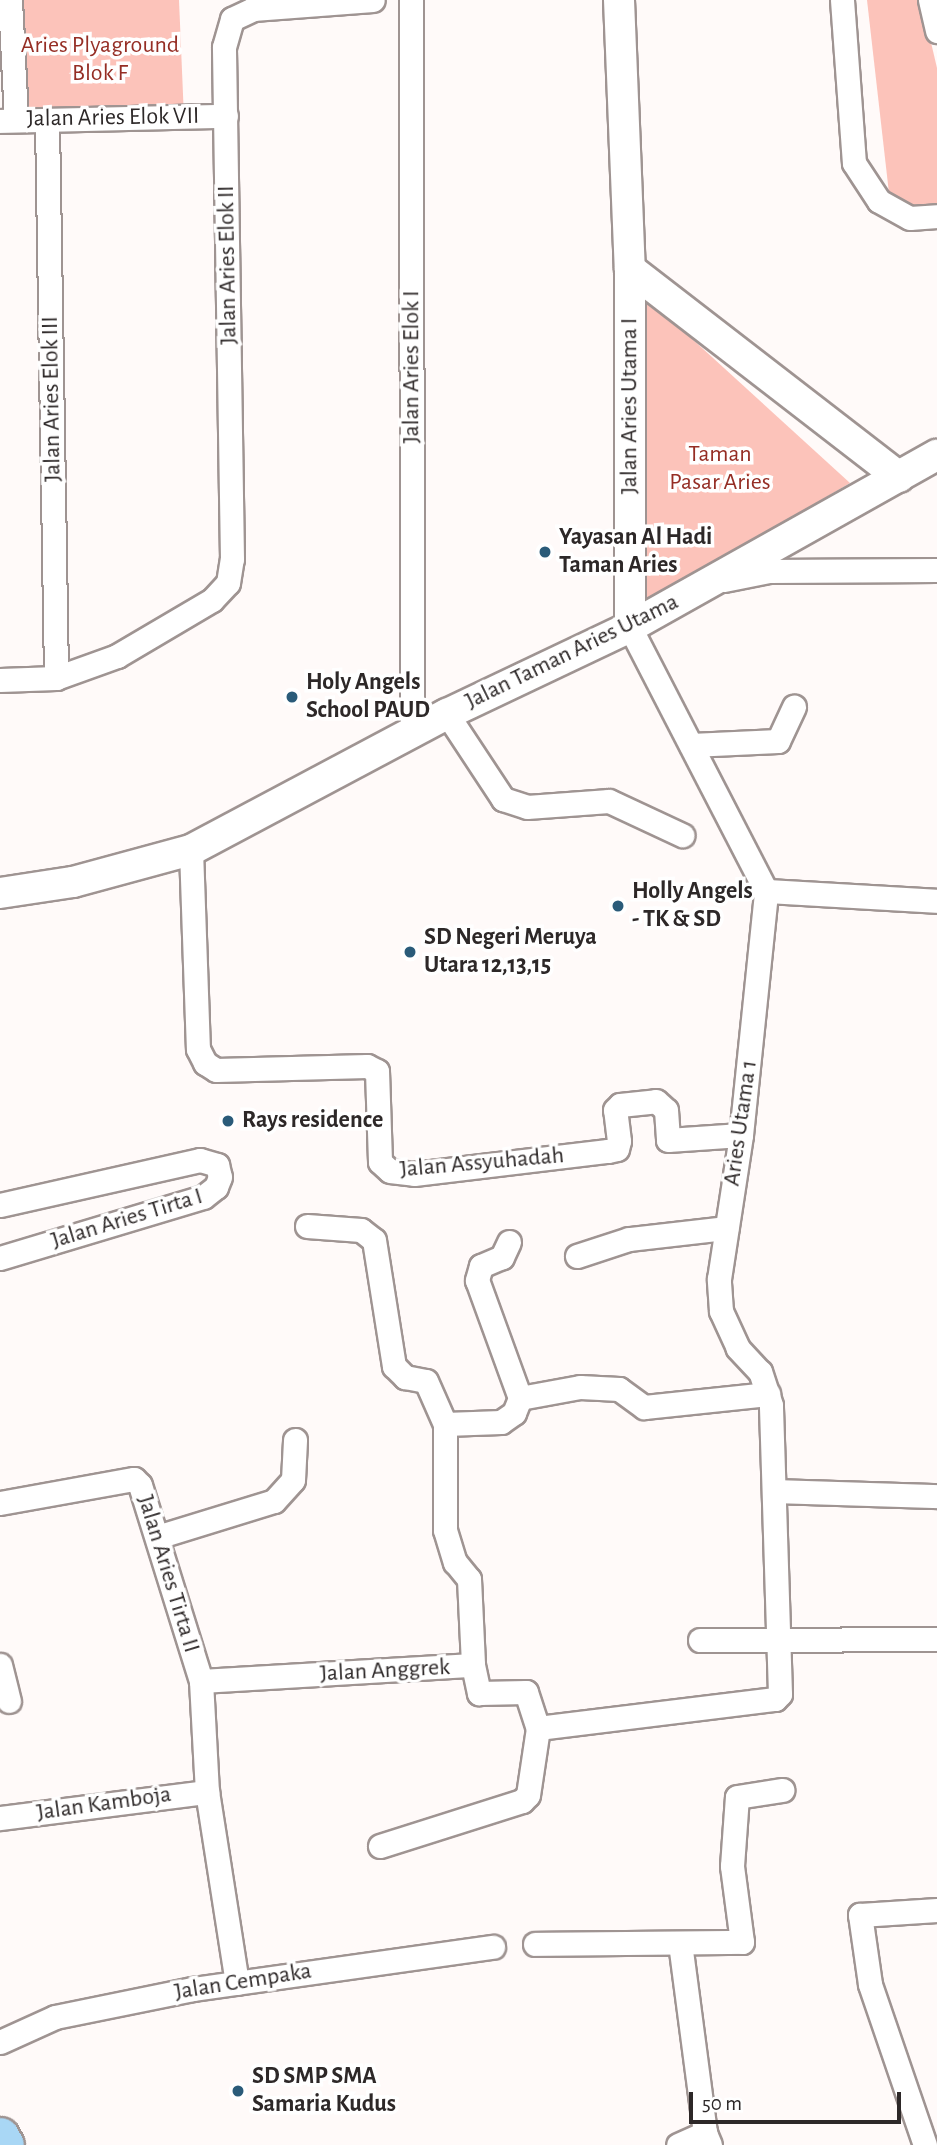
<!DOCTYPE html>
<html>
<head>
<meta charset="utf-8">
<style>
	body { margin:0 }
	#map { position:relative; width:937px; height:2145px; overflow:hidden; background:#fffaf9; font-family:"Alegreya Sans",sans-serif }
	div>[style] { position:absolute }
	.green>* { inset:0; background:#fcc3ba }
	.roads { filter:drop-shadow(2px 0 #9f9492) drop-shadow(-2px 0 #9f9492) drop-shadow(0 2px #9f9492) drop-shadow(0 -2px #9f9492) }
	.minor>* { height:23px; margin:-11.5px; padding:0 11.5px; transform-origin:11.5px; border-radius:11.5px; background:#fff }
	.tertiary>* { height:30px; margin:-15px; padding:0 15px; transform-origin:15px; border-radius:15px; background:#fff }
	.primary>* { height:37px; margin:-18.5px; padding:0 18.5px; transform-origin:18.5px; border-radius:18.5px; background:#a9d7f5 }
	.dots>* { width:19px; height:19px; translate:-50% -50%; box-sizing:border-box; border:4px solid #fff; border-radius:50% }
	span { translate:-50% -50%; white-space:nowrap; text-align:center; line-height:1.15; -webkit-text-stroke:7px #fff; paint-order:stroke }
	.park-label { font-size:24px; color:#952e25 }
	.street-label { font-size:24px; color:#2d2828 }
	.poi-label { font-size:24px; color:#2d2828; font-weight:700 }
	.left { translate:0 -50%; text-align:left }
	.scale { position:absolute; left:689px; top:2092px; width:212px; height:32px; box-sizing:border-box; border:4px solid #2d2828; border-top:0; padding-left:9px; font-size:21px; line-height:24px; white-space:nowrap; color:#2d2828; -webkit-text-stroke:5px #fff; paint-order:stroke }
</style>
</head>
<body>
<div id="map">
	<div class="green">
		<i style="clip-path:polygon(22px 0,179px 0,184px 118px,24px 121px)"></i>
		<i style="clip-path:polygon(867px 0,921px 0,937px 68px,937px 213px,890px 202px)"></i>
		<i style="clip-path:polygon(644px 295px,850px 483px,642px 606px)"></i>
	</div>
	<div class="roads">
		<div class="minor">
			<i style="left:10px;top:0;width:120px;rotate:87.1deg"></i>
			<i style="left:411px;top:0;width:735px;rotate:89.92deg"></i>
			<i style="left:842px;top:0;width:163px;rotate:85.8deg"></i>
			<i style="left:854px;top:163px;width:45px;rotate:56.7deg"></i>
			<i style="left:879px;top:201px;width:35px;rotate:29deg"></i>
			<i style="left:910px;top:218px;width:27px;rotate:-4deg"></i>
			<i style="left:930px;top:0;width:32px;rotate:77deg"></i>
			<i style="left:0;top:121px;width:226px;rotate:-1.3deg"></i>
			<i style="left:47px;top:121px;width:557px;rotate:89.07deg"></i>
			<i style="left:724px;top:580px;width:46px;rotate:-11.3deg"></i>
			<i style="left:769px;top:571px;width:168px;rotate:-0.3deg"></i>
			<i style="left:0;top:680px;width:56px;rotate:-2deg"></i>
			<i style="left:56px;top:678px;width:65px;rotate:-19.8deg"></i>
			<i style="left:117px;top:656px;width:110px;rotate:-30.5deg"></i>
			<i style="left:212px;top:600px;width:23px;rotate:-47deg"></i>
			<i style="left:228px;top:583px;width:24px;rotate:-81deg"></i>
			<i style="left:232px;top:559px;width:512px;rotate:-90.9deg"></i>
			<i style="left:224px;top:47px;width:29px;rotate:-74deg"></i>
			<i style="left:232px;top:19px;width:23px;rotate:-25deg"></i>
			<i style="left:253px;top:9px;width:120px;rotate:-4.3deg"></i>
			<i style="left:447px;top:714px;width:102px;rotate:56.6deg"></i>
			<i style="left:503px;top:799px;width:25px;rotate:18deg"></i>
			<i style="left:527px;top:807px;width:82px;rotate:-4.2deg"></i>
			<i style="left:609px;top:801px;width:81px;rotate:25deg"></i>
			<i style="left:691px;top:745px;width:87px;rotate:-2.6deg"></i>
			<i style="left:778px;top:741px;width:38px;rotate:-65deg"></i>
			<i style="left:191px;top:850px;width:199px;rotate:88deg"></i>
			<i style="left:198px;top:1049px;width:16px;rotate:63deg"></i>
			<i style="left:205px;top:1063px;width:13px;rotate:32deg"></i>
			<i style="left:216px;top:1070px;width:151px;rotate:-1.5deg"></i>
			<i style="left:367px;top:1066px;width:11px;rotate:27deg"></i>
			<i style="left:377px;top:1071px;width:91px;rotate:88.1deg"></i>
			<i style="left:380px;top:1162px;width:13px;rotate:42deg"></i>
			<i style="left:390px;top:1171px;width:24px;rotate:7deg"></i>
			<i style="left:414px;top:1174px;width:195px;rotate:-6.8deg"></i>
			<i style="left:608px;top:1151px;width:9px;rotate:-13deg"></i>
			<i style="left:617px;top:1149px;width:8px;rotate:-76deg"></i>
			<i style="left:619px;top:1141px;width:31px;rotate:-97deg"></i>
			<i style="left:615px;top:1110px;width:7px;rotate:-45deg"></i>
			<i style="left:620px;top:1105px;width:36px;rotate:-6deg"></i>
			<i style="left:656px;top:1101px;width:13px;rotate:42deg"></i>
			<i style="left:666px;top:1110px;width:30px;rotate:86deg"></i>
			<i style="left:668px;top:1140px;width:73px;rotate:-3.9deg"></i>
			<i style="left:766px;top:891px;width:171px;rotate:3.3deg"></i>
			<i style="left:0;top:1205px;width:205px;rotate:-12.7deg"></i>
			<i style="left:200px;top:1160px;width:18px;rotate:16deg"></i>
			<i style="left:217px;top:1165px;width:12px;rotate:76deg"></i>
			<i style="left:220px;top:1177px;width:11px;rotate:112deg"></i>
			<i style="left:216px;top:1187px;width:16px;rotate:142deg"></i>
			<i style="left:203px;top:1197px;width:212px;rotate:163.3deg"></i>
			<i style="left:307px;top:1226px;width:54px;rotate:4.2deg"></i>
			<i style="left:361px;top:1230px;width:16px;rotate:38deg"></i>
			<i style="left:374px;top:1240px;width:128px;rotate:81deg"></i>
			<i style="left:394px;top:1366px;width:16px;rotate:45deg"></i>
			<i style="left:405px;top:1377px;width:21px;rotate:11deg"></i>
			<i style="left:426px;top:1381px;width:47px;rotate:66.2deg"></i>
			<i style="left:445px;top:1424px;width:56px;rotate:-2deg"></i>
			<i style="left:501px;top:1422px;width:16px;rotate:-35deg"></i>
			<i style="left:514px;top:1413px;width:16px;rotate:-68deg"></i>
			<i style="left:520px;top:1398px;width:61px;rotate:-10.4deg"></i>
			<i style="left:580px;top:1387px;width:39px;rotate:3deg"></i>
			<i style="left:619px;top:1389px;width:31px;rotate:36deg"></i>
			<i style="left:644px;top:1407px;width:125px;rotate:-6deg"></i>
			<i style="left:509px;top:1242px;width:17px;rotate:115deg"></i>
			<i style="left:502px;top:1257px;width:23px;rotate:157deg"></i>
			<i style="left:481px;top:1266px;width:15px;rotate:106deg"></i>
			<i style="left:477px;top:1280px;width:126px;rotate:70deg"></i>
			<i style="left:577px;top:1256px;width:55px;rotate:-18.1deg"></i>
			<i style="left:629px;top:1239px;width:98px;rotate:-6.5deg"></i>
			<i style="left:445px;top:1424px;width:106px;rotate:90deg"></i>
			<i style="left:445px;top:1530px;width:34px;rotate:73deg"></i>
			<i style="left:455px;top:1562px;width:22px;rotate:51deg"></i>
			<i style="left:469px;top:1579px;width:86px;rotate:87.3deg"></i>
			<i style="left:777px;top:1491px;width:160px;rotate:1.8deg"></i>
			<i style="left:0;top:1503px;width:136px;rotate:-10.2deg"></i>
			<i style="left:134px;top:1479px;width:8px;rotate:45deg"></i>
			<i style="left:140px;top:1485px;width:205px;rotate:72.7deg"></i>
			<i style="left:157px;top:1537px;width:122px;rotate:-17.1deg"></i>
			<i style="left:274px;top:1501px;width:28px;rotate:-48deg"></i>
			<i style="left:293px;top:1480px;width:40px;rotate:-87.1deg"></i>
			<i style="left:700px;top:1640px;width:237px;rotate:-0.2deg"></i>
			<i style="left:0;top:1665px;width:37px;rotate:76deg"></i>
			<i style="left:0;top:1818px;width:209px;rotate:-7.2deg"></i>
			<i style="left:380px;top:1846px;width:149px;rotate:-17.6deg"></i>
			<i style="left:522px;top:1801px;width:8px;rotate:-45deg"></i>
			<i style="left:528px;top:1795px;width:68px;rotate:-81.5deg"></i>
			<i style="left:680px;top:1943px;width:192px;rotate:82.5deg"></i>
			<i style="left:535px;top:1944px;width:207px;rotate:-0.6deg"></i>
			<i style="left:742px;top:1942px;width:77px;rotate:-97.5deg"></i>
			<i style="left:732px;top:1866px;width:69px;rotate:-85.9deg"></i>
			<i style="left:737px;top:1797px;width:46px;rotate:-8.8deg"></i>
			<i style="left:237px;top:1983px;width:193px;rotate:-98.9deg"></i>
			<i style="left:207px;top:1792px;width:111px;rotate:-93.1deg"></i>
			<i style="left:201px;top:1681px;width:272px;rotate:-3.4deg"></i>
			<i style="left:473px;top:1665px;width:29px;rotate:78deg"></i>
			<i style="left:479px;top:1693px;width:47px;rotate:-1.2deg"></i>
			<i style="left:526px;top:1692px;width:38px;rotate:72deg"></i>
			<i style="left:538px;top:1728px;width:239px;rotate:-7deg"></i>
			<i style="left:775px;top:1699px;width:7px;rotate:-45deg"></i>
			<i style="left:780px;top:1694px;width:289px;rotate:-91.8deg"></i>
			<i style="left:771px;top:1405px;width:35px;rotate:-108deg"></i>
			<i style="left:760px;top:1372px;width:33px;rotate:-133deg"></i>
			<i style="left:738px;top:1348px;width:41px;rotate:-114.7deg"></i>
			<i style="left:721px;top:1311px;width:32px;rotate:-94deg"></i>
			<i style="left:719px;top:1279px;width:146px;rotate:-81.3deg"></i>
			<i style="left:741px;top:1135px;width:245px;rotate:-84.1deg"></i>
			<i style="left:766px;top:891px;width:297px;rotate:-117.3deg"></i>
			<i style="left:0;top:2042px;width:60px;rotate:-24.4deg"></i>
			<i style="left:55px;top:2017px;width:141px;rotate:-11.5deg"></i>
			<i style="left:193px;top:1989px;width:303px;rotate:-8deg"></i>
			<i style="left:678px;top:2145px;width:30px;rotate:-24deg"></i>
			<i style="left:705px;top:2133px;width:13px;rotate:67deg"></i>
			<i style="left:925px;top:2145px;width:170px;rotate:-108.9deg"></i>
			<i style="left:870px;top:1984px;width:70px;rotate:-98.2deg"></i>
			<i style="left:860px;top:1915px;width:77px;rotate:-3.7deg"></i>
		</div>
		<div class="tertiary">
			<i style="left:619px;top:0;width:269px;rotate:87.7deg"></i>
			<i style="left:630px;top:269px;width:358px;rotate:90deg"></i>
			<i style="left:630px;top:269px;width:340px;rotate:37.7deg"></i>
			<i style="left:0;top:893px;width:74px;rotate:-8.6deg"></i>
			<i style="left:73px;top:882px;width:122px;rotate:-15.2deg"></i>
			<i style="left:191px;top:850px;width:290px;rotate:-28deg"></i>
			<i style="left:447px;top:714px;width:203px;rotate:-25.4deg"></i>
			<i style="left:630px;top:627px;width:352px;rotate:-29.3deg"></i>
		</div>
		<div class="primary">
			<i style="left:0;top:2136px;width:10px;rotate:61deg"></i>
		</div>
	</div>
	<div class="dots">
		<i style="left:545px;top:552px;background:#2a5b79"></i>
		<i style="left:292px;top:697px;background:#2a5b79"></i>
		<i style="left:618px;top:906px;background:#2a5b79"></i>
		<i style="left:410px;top:952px;background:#2a5b79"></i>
		<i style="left:228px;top:1121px;background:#2a5b79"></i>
		<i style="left:238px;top:2091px;background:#2a5b79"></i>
	</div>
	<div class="park-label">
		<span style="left:100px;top:60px">Aries Plyaground<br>Blok F</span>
		<span style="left:720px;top:469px">Taman<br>Pasar Aries</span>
	</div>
	<div class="street-label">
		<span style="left:113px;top:118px;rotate:-1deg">Jalan Aries Elok VII</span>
		<span style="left:228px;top:265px;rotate:-91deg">Jalan Aries Elok II</span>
		<span style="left:412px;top:367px;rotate:-90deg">Jalan Aries Elok I</span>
		<span style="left:52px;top:399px;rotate:-91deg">Jalan Aries Elok III</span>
		<span style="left:630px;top:406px;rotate:-90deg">Jalan Aries Utama I</span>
		<span style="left:572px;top:652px;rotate:-26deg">Jalan Taman Aries Utama</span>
		<span style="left:741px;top:1123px;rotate:-82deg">Aries Utama 1</span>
		<span style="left:482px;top:1163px;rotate:-5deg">Jalan Assyuhadah</span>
		<span style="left:127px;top:1219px;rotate:-17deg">Jalan Aries Tirta I</span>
		<span style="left:168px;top:1574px;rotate:73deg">Jalan Aries Tirta II</span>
		<span style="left:385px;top:1671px;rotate:-3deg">Jalan Anggrek</span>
		<span style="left:104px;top:1804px;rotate:-8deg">Jalan Kamboja</span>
		<span style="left:243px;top:1982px;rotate:-9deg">Jalan Cempaka</span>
	</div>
	<div class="poi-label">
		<span class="left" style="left:559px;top:552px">Yayasan Al Hadi<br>Taman Aries</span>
		<span class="left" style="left:306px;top:697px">Holy Angels<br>School PAUD</span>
		<span class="left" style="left:632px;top:906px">Holly Angels<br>- TK &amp; SD</span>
		<span class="left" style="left:424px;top:952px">SD Negeri Meruya<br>Utara 12,13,15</span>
		<span class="left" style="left:242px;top:1121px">Rays residence</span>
		<span class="left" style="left:252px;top:2091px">SD SMP SMA<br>Samaria Kudus</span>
	</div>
	<div class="scale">50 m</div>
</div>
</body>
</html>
